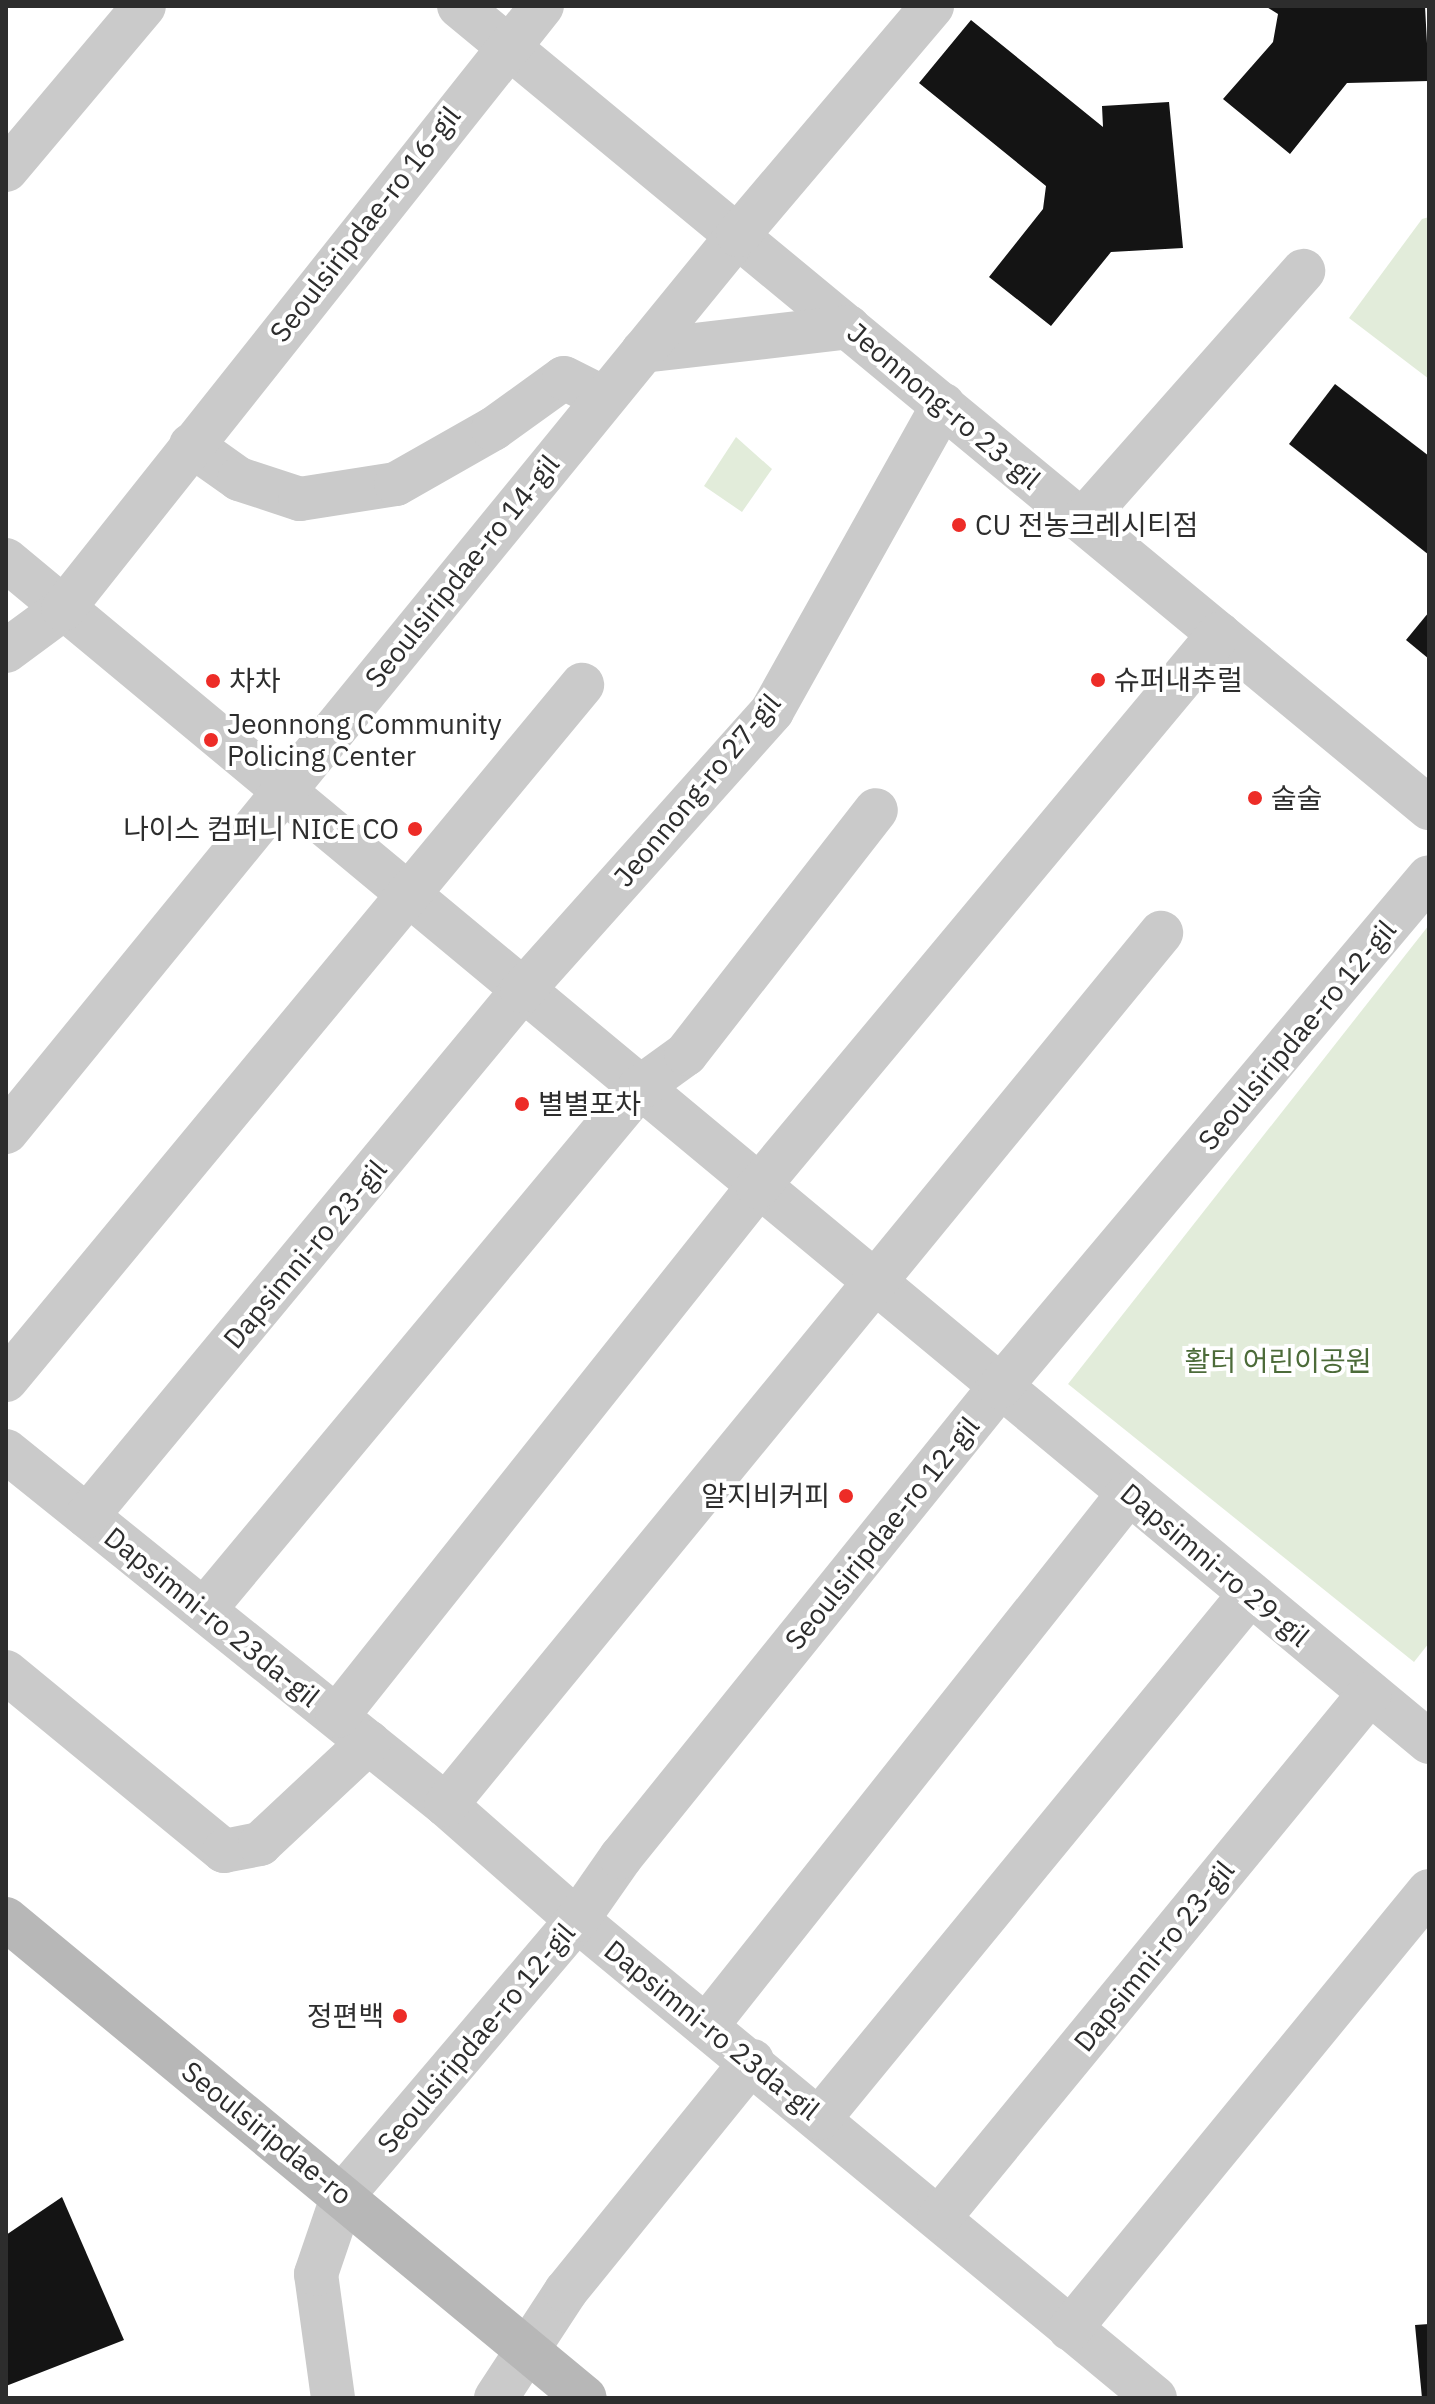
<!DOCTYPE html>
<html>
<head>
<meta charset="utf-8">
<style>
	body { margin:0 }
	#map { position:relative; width:1435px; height:2404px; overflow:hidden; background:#fff; font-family:"IBM Plex Sans","Noto Sans KR",sans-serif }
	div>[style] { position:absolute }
	.green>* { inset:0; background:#e2ecda }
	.building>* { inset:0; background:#141414 }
	.minor>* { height:44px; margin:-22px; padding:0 22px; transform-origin:22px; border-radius:22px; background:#cacaca }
	.tertiary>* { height:44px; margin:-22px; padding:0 22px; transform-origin:22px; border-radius:22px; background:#cacaca }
	.secondary>* { height:44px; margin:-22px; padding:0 22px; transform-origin:22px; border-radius:22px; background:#b7b7b7 }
	.dots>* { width:22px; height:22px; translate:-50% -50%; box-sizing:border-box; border:4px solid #fff; border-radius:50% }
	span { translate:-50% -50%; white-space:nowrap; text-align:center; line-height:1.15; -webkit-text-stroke:8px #fff; paint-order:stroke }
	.street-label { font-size:28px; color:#2d2d2d }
	.poi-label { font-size:28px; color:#2d2d2d }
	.left { translate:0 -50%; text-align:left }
	.right { translate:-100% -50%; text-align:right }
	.park-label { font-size:28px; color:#4c6b39 }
	.frame { position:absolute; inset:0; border:8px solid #2d2d2d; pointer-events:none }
</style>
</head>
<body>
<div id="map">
	<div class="green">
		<i style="clip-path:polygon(1429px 217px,1429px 379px,1349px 318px,1422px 219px)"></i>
		<i style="clip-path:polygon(736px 437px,772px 469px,742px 512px,704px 486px)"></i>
		<i style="clip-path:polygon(1429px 925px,1429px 1643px,1414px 1662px,1068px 1384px)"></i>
	</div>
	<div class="building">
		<i style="clip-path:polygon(1265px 6px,1425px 6px,1429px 81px,1347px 83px,1290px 154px,1223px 99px,1273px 42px,1278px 14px)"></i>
		<i style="clip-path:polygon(971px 20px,1103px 127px,1102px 106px,1169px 102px,1183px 248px,1111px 252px,1051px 326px,989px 277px,1043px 209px,1046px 186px,919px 83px)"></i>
		<i style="clip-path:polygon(1335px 384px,1429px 456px,1429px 555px,1289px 444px)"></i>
		<i style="clip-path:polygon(1429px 612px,1429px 659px,1406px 640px)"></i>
		<i style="clip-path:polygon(62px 2197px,124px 2340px,6px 2386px,6px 2235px)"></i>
		<i style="clip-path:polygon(1429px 2324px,1429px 2398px,1422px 2398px,1415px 2325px)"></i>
	</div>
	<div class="minor">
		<i style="left:459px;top:6px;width:1259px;rotate:39.58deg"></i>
		<i style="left:6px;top:170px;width:214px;rotate:-49.9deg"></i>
		<i style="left:643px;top:351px;width:207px;rotate:-6.6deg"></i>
		<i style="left:191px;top:445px;width:59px;rotate:35.3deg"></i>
		<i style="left:239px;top:479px;width:64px;rotate:18.2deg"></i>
		<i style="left:300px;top:499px;width:97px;rotate:-8.9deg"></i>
		<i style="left:396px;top:484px;width:112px;rotate:-29.6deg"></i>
		<i style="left:493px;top:429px;width:87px;rotate:-35.7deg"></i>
		<i style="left:564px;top:378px;width:45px;rotate:26.6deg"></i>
		<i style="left:1082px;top:521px;width:334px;rotate:-48.5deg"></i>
		<i style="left:6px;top:560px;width:1850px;rotate:39.71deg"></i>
		<i style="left:6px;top:651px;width:71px;rotate:-36.4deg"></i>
		<i style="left:63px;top:609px;width:770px;rotate:-51.54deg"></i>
		<i style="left:6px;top:1132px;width:1158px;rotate:-50.78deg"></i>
		<i style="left:738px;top:235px;width:300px;rotate:-49.7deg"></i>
		<i style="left:6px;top:1380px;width:903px;rotate:-50.35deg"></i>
		<i style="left:6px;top:1451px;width:565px;rotate:38.82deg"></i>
		<i style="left:446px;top:1805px;width:174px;rotate:41.3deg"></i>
		<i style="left:577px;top:1920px;width:750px;rotate:39.59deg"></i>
		<i style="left:87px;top:1516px;width:682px;rotate:-50.36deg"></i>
		<i style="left:522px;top:991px;width:375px;rotate:-48.2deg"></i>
		<i style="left:772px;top:711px;width:351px;rotate:-60.8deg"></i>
		<i style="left:204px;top:1610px;width:679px;rotate:-50.19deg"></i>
		<i style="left:639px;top:1088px;width:58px;rotate:-35.9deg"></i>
		<i style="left:686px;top:1054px;width:309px;rotate:-52.1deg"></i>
		<i style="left:6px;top:1672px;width:282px;rotate:39.4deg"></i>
		<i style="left:224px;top:1851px;width:37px;rotate:-11deg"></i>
		<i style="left:260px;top:1844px;width:149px;rotate:-43.1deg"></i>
		<i style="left:337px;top:1716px;width:676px;rotate:-51.49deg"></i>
		<i style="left:758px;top:1187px;width:720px;rotate:-50.18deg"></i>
		<i style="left:446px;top:1805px;width:1128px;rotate:-50.65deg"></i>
		<i style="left:708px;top:2024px;width:678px;rotate:-51.59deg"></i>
		<i style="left:820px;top:2118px;width:678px;rotate:-50.63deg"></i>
		<i style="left:939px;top:2218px;width:679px;rotate:-50.62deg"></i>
		<i style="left:1070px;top:2329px;width:566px;rotate:-50.66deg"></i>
		<i style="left:333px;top:2398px;width:125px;rotate:-97.8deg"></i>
		<i style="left:316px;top:2274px;width:83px;rotate:-71.1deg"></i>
		<i style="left:496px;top:2398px;width:128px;rotate:-56.8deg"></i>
		<i style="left:566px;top:2291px;width:296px;rotate:-51deg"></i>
	</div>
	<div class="tertiary">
		<i style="left:343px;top:2195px;width:361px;rotate:-49.6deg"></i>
		<i style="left:577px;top:1920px;width:77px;rotate:-55.1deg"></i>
		<i style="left:621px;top:1857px;width:604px;rotate:-51.12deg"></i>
		<i style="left:1000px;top:1387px;width:666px;rotate:-49.93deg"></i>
	</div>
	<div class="secondary">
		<i style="left:6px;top:1919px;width:751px;rotate:39.6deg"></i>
	</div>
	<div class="dots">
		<i style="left:959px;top:525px;background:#ed2c27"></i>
		<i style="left:1098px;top:680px;background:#ed2c27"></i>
		<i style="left:213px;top:681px;background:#ed2c27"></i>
		<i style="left:211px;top:740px;background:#ed2c27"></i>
		<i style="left:1255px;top:798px;background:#ed2c27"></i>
		<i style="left:415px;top:829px;background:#ed2c27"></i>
		<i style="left:522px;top:1104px;background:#ed2c27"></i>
		<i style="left:846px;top:1496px;background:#ed2c27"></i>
		<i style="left:400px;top:2016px;background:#ed2c27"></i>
	</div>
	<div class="street-label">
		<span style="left:365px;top:224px;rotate:-52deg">Seoulsiripdae-ro 16-gil</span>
		<span style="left:944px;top:406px;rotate:40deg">Jeonnong-ro 23-gil</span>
		<span style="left:462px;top:571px;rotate:-51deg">Seoulsiripdae-ro 14-gil</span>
		<span style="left:697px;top:790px;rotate:-50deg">Jeonnong-ro 27-gil</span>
		<span style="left:1297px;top:1035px;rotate:-50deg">Seoulsiripdae-ro 12-gil</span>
		<span style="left:305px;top:1254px;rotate:-50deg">Dapsimni-ro 23-gil</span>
		<span style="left:882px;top:1533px;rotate:-51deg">Seoulsiripdae-ro 12-gil</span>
		<span style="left:1215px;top:1565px;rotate:40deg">Dapsimni-ro 29-gil</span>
		<span style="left:212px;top:1617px;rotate:39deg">Dapsimni-ro 23da-gil</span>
		<span style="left:1154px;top:1956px;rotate:-51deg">Dapsimni-ro 23-gil</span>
		<span style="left:712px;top:2030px;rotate:39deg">Dapsimni-ro 23da-gil</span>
		<span style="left:476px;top:2038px;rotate:-50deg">Seoulsiripdae-ro 12-gil</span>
		<span style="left:267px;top:2133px;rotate:39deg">Seoulsiripdae-ro</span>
	</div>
	<div class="poi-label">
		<span class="left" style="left:975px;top:525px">CU 전농크레시티점</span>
		<span class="left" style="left:1114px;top:680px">슈퍼내추럴</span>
		<span class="left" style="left:229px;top:681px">차차</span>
		<span class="left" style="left:227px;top:740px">Jeonnong Community<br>Policing Center</span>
		<span class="left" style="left:1271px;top:798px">술술</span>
		<span class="right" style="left:399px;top:829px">나이스 컴퍼니 NICE CO</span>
		<span class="left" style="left:538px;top:1104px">별별포차</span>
		<span class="right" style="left:830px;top:1496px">알지비커피</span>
		<span class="right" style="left:384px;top:2016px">정편백</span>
	</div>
	<div class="park-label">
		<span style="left:1278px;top:1361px">활터 어린이공원</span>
	</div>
	<div class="frame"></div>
</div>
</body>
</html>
